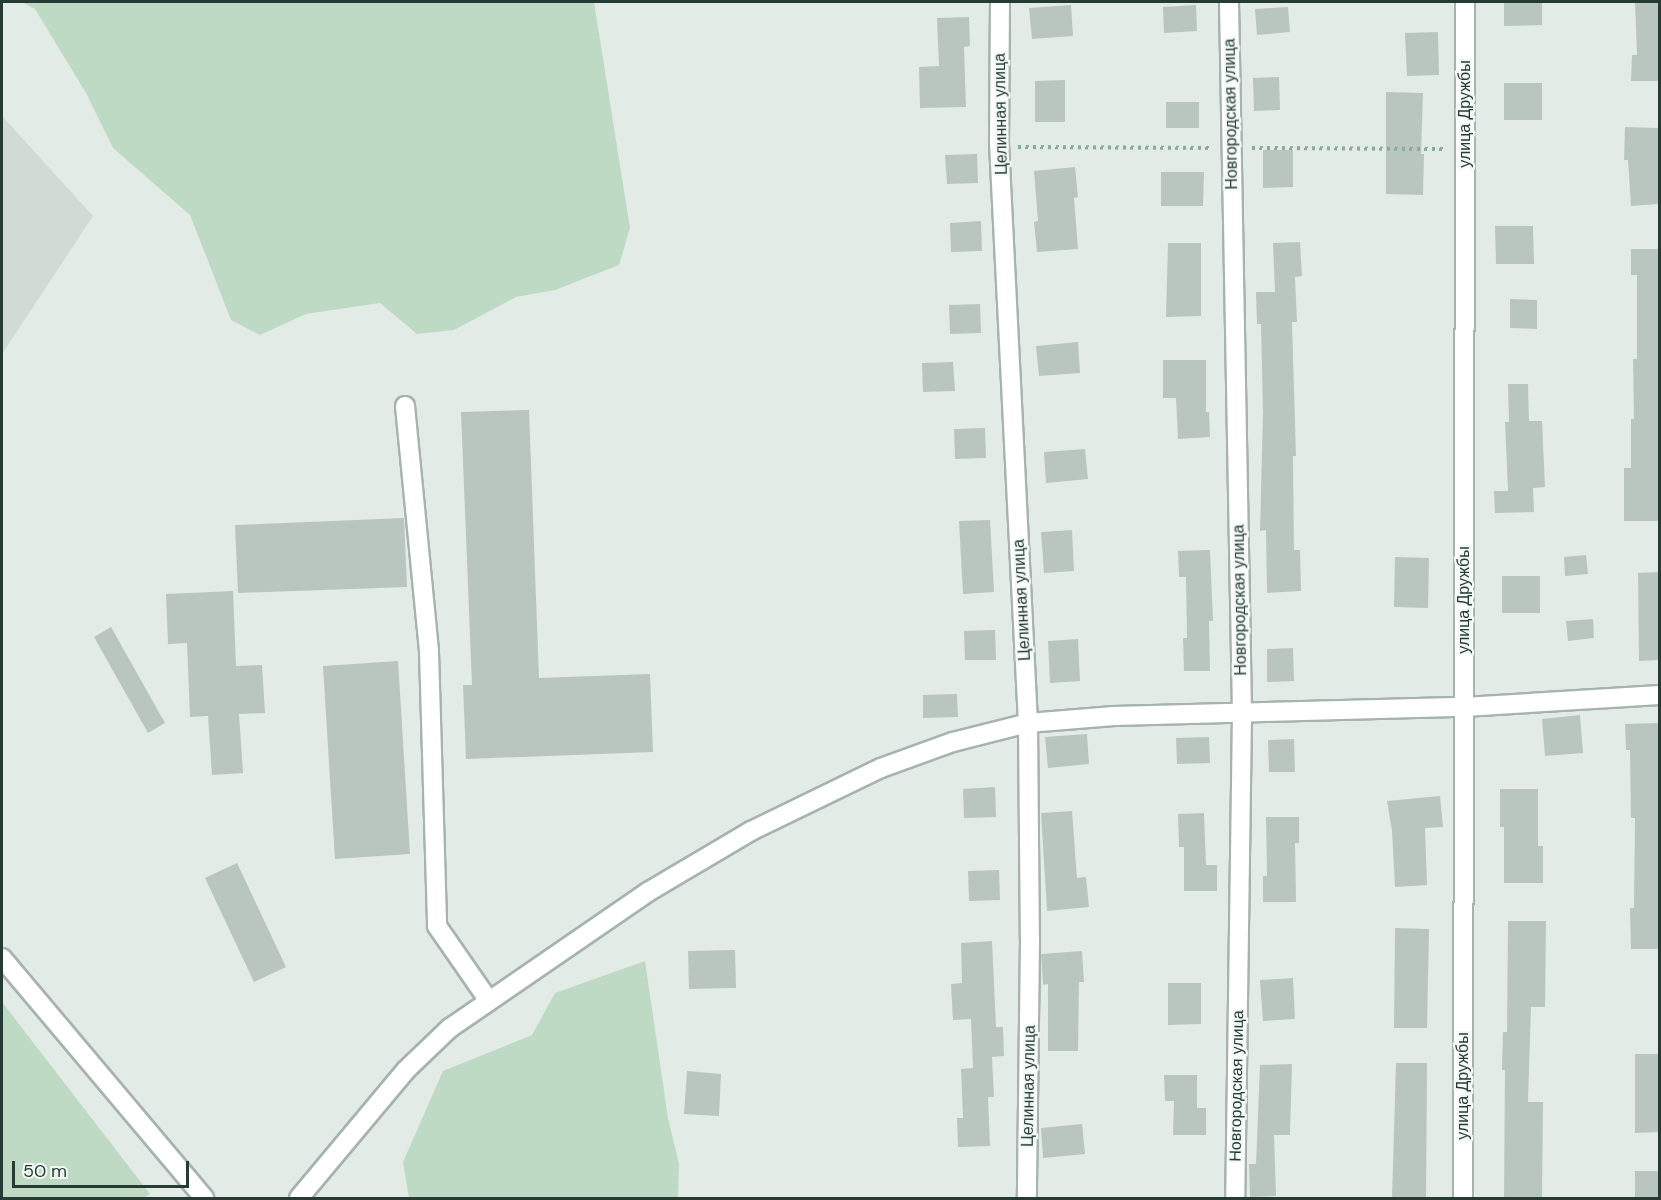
<!DOCTYPE html>
<html>
<head>
<meta charset="utf-8">
<style>
	body { margin:0 }
	#map { position:relative; width:1661px; height:1200px; overflow:hidden; background:#e3ebe7; font-family:"DM Sans",sans-serif }
	div>[style] { position:absolute }
	.built>* { inset:0; background:#d1dbd6 }
	.green>* { inset:0; background:#bedac5 }
	.building>* { inset:0; background:#b9c6c0 }
	.path>* { height:4px; margin-top:-2px; transform-origin:0; background:repeating-linear-gradient(90deg,#87ac9f 0 3px,transparent 0 7.5px) }
	.roads { filter:drop-shadow(2px 0 #a6b3ae) drop-shadow(-2px 0 #a6b3ae) drop-shadow(0 2px #a6b3ae) drop-shadow(0 -2px #a6b3ae) }
	.minor>* { height:18px; margin:-9px; padding:0 9px; transform-origin:9px; border-radius:9px; background:#fff }
	span { translate:-50% -50%; white-space:nowrap; text-align:center; line-height:1.15; -webkit-text-stroke:4.5px #f3f8f6; paint-order:stroke }
	.street-label { font-size:16px; color:#253b34 }
	.frame { position:absolute; inset:0; border:3px solid #253b34; pointer-events:none }
	.scale { position:absolute; left:12px; top:1161px; width:177px; height:27px; box-sizing:border-box; border:3px solid #253b34; border-top:0; padding-left:8px; font-size:18px; line-height:21px; white-space:nowrap; color:#253b34; -webkit-text-stroke:4px #f3f8f6; paint-order:stroke }
</style>
</head>
<body>
<div id="map">
	<div class="built">
		<i style="clip-path:polygon(2px 116px,93px 216px,2px 354px)"></i>
	</div>
	<div class="green">
		<i style="clip-path:polygon(22px 2px,594px 2px,630px 228px,619px 265px,555px 290px,516px 297px,454px 330px,417px 334px,380px 303px,306px 314px,260px 335px,231px 320px,190px 215px,113px 148px,86px 93px,35px 9px)"></i>
		<i style="clip-path:polygon(645px 961px,668px 1118px,679px 1164px,678px 1198px,409px 1198px,403px 1162px,443px 1071px,532px 1035px,555px 993px)"></i>
		<i style="clip-path:polygon(2px 1002px,150px 1194px,144px 1198px,2px 1198px)"></i>
	</div>
	<div class="building">
		<i style="clip-path:polygon(1504px 2px,1542px 2px,1542px 25px,1504px 26px)"></i>
		<i style="clip-path:polygon(1635px 2px,1659px 2px,1659px 81px,1631px 81px,1632px 55px,1637px 55px)"></i>
		<i style="clip-path:polygon(1071px 5px,1073px 36px,1032px 39px,1029px 8px)"></i>
		<i style="clip-path:polygon(1196px 5px,1197px 31px,1164px 33px,1163px 7px)"></i>
		<i style="clip-path:polygon(1288px 7px,1290px 32px,1257px 35px,1255px 9px)"></i>
		<i style="clip-path:polygon(969px 17px,970px 46px,964px 47px,966px 107px,920px 108px,919px 67px,939px 66px,937px 18px)"></i>
		<i style="clip-path:polygon(1438px 32px,1439px 75px,1407px 76px,1405px 33px)"></i>
		<i style="clip-path:polygon(1279px 77px,1280px 110px,1254px 111px,1253px 78px)"></i>
		<i style="clip-path:polygon(1065px 80px,1065px 122px,1035px 122px,1035px 81px)"></i>
		<i style="clip-path:polygon(1504px 83px,1542px 83px,1542px 120px,1504px 120px)"></i>
		<i style="clip-path:polygon(1386px 92px,1423px 93px,1421px 154px,1424px 154px,1423px 195px,1386px 194px)"></i>
		<i style="clip-path:polygon(1166px 102px,1199px 102px,1199px 128px,1166px 128px)"></i>
		<i style="clip-path:polygon(1625px 127px,1659px 128px,1659px 204px,1631px 206px,1628px 160px,1624px 160px)"></i>
		<i style="clip-path:polygon(1263px 150px,1293px 150px,1293px 187px,1263px 188px)"></i>
		<i style="clip-path:polygon(977px 154px,978px 183px,947px 184px,945px 155px)"></i>
		<i style="clip-path:polygon(1075px 167px,1078px 197px,1074px 198px,1078px 249px,1037px 252px,1034px 222px,1038px 221px,1034px 171px)"></i>
		<i style="clip-path:polygon(1161px 172px,1204px 172px,1203px 206px,1161px 206px)"></i>
		<i style="clip-path:polygon(981px 221px,982px 251px,951px 252px,950px 223px)"></i>
		<i style="clip-path:polygon(1495px 226px,1533px 226px,1534px 264px,1496px 264px)"></i>
		<i style="clip-path:polygon(1300px 242px,1302px 276px,1295px 277px,1297px 322px,1292px 322px,1296px 456px,1293px 456px,1294px 550px,1300px 550px,1301px 591px,1267px 593px,1266px 530px,1260px 531px,1263px 414px,1261px 324px,1257px 324px,1256px 292px,1275px 292px,1273px 243px)"></i>
		<i style="clip-path:polygon(1168px 243px,1201px 243px,1201px 316px,1166px 317px)"></i>
		<i style="clip-path:polygon(1631px 249px,1659px 249px,1659px 521px,1624px 521px,1624px 468px,1631px 468px,1631px 419px,1634px 419px,1633px 359px,1637px 359px,1637px 275px,1631px 275px)"></i>
		<i style="clip-path:polygon(1510px 299px,1537px 300px,1537px 329px,1510px 328px)"></i>
		<i style="clip-path:polygon(980px 304px,981px 333px,950px 334px,949px 305px)"></i>
		<i style="clip-path:polygon(1078px 342px,1080px 373px,1039px 376px,1036px 346px)"></i>
		<i style="clip-path:polygon(1163px 360px,1206px 360px,1206px 412px,1209px 412px,1210px 437px,1178px 439px,1176px 398px,1163px 398px)"></i>
		<i style="clip-path:polygon(953px 362px,955px 391px,923px 392px,922px 363px)"></i>
		<i style="clip-path:polygon(1508px 384px,1528px 384px,1529px 421px,1542px 421px,1545px 487px,1533px 488px,1534px 512px,1495px 513px,1494px 491px,1508px 491px,1505px 422px,1509px 422px)"></i>
		<i style="clip-path:polygon(529px 410px,539px 678px,650px 674px,653px 752px,466px 759px,463px 685px,472px 685px,461px 412px)"></i>
		<i style="clip-path:polygon(985px 428px,986px 458px,955px 459px,954px 429px)"></i>
		<i style="clip-path:polygon(1085px 449px,1088px 479px,1046px 483px,1044px 452px)"></i>
		<i style="clip-path:polygon(404px 518px,407px 587px,238px 593px,235px 525px)"></i>
		<i style="clip-path:polygon(990px 520px,994px 592px,963px 594px,959px 521px)"></i>
		<i style="clip-path:polygon(1072px 530px,1074px 571px,1044px 573px,1041px 532px)"></i>
		<i style="clip-path:polygon(1210px 550px,1213px 621px,1209px 621px,1210px 671px,1184px 671px,1183px 638px,1187px 638px,1186px 577px,1179px 577px,1178px 551px)"></i>
		<i style="clip-path:polygon(1586px 555px,1588px 574px,1565px 576px,1564px 557px)"></i>
		<i style="clip-path:polygon(1395px 557px,1429px 558px,1428px 608px,1394px 607px)"></i>
		<i style="clip-path:polygon(1659px 572px,1659px 660px,1639px 661px,1638px 573px)"></i>
		<i style="clip-path:polygon(1502px 576px,1540px 576px,1540px 613px,1502px 613px)"></i>
		<i style="clip-path:polygon(233px 591px,236px 666px,262px 665px,265px 713px,239px 714px,243px 773px,212px 775px,208px 716px,190px 717px,187px 643px,168px 644px,166px 594px)"></i>
		<i style="clip-path:polygon(1593px 619px,1594px 638px,1568px 641px,1566px 621px)"></i>
		<i style="clip-path:polygon(111px 627px,165px 723px,148px 733px,94px 637px)"></i>
		<i style="clip-path:polygon(995px 630px,996px 660px,965px 660px,964px 631px)"></i>
		<i style="clip-path:polygon(1078px 639px,1080px 681px,1050px 683px,1048px 641px)"></i>
		<i style="clip-path:polygon(1293px 648px,1294px 681px,1267px 682px,1267px 649px)"></i>
		<i style="clip-path:polygon(398px 661px,410px 854px,335px 859px,323px 666px)"></i>
		<i style="clip-path:polygon(957px 694px,958px 717px,923px 718px,923px 695px)"></i>
		<i style="clip-path:polygon(1580px 715px,1583px 753px,1545px 756px,1542px 719px)"></i>
		<i style="clip-path:polygon(1658px 723px,1659px 949px,1631px 949px,1630px 908px,1634px 908px,1635px 818px,1631px 818px,1630px 750px,1626px 750px,1625px 724px)"></i>
		<i style="clip-path:polygon(1087px 734px,1089px 764px,1048px 768px,1045px 737px)"></i>
		<i style="clip-path:polygon(1209px 737px,1210px 763px,1177px 764px,1176px 738px)"></i>
		<i style="clip-path:polygon(1294px 739px,1295px 772px,1269px 772px,1268px 740px)"></i>
		<i style="clip-path:polygon(995px 787px,996px 817px,964px 818px,963px 789px)"></i>
		<i style="clip-path:polygon(1500px 789px,1538px 789px,1538px 846px,1543px 846px,1543px 883px,1504px 883px,1504px 827px,1500px 827px)"></i>
		<i style="clip-path:polygon(1440px 796px,1443px 827px,1425px 828px,1427px 885px,1395px 887px,1392px 831px,1387px 801px)"></i>
		<i style="clip-path:polygon(1072px 811px,1077px 878px,1086px 877px,1089px 907px,1047px 911px,1041px 813px)"></i>
		<i style="clip-path:polygon(1204px 813px,1206px 865px,1217px 865px,1217px 891px,1184px 891px,1184px 847px,1179px 847px,1178px 814px)"></i>
		<i style="clip-path:polygon(1266px 817px,1299px 817px,1299px 843px,1295px 843px,1296px 902px,1263px 902px,1263px 876px,1267px 876px)"></i>
		<i style="clip-path:polygon(237px 863px,286px 967px,254px 982px,205px 878px)"></i>
		<i style="clip-path:polygon(999px 870px,1000px 900px,969px 901px,968px 871px)"></i>
		<i style="clip-path:polygon(1508px 921px,1546px 921px,1545px 1007px,1531px 1007px,1528px 1102px,1543px 1102px,1542px 1198px,1504px 1198px,1505px 1070px,1502px 1070px,1503px 1032px,1507px 1032px)"></i>
		<i style="clip-path:polygon(1395px 928px,1429px 929px,1427px 1028px,1394px 1028px)"></i>
		<i style="clip-path:polygon(992px 941px,996px 1027px,1003px 1027px,1004px 1056px,992px 1057px,994px 1097px,988px 1097px,990px 1146px,958px 1147px,957px 1118px,963px 1118px,961px 1069px,973px 1068px,971px 1019px,953px 1020px,951px 984px,962px 983px,961px 943px)"></i>
		<i style="clip-path:polygon(735px 950px,736px 988px,689px 989px,688px 951px)"></i>
		<i style="clip-path:polygon(1082px 951px,1084px 982px,1079px 982px,1078px 1051px,1048px 1051px,1048px 984px,1043px 985px,1041px 954px)"></i>
		<i style="clip-path:polygon(1293px 978px,1295px 1019px,1263px 1021px,1260px 980px)"></i>
		<i style="clip-path:polygon(1168px 983px,1201px 983px,1201px 1024px,1168px 1025px)"></i>
		<i style="clip-path:polygon(1635px 1054px,1659px 1054px,1659px 1132px,1635px 1133px)"></i>
		<i style="clip-path:polygon(1396px 1063px,1427px 1063px,1426px 1198px,1392px 1198px)"></i>
		<i style="clip-path:polygon(1292px 1064px,1290px 1135px,1274px 1135px,1276px 1196px,1250px 1197px,1249px 1164px,1256px 1164px,1260px 1065px)"></i>
		<i style="clip-path:polygon(687px 1071px,721px 1074px,719px 1116px,684px 1114px)"></i>
		<i style="clip-path:polygon(1164px 1075px,1197px 1075px,1197px 1108px,1206px 1108px,1206px 1135px,1173px 1135px,1174px 1101px,1165px 1101px)"></i>
		<i style="clip-path:polygon(1082px 1124px,1085px 1154px,1043px 1158px,1041px 1128px)"></i>
		<i style="clip-path:polygon(1635px 1171px,1659px 1171px,1659px 1198px,1635px 1198px)"></i>
	</div>
	<div class="path">
		<i style="left:1018px;top:147px;width:194px;rotate:0.3deg"></i>
		<i style="left:1252px;top:148px;width:191px;rotate:0.3deg"></i>
	</div>
	<div class="roads">
		<div class="minor">
			<i style="left:1000px;top:2px;width:141px;rotate:90.4deg"></i>
			<i style="left:999px;top:143px;width:581px;rotate:87.14deg"></i>
			<i style="left:1028px;top:723px;width:217px;rotate:89.5deg"></i>
			<i style="left:1030px;top:940px;width:258px;rotate:90.7deg"></i>
			<i style="left:1229px;top:2px;width:711px;rotate:88.95deg"></i>
			<i style="left:1242px;top:713px;width:485px;rotate:90.8deg"></i>
			<i style="left:405px;top:406px;width:247px;rotate:84.4deg"></i>
			<i style="left:429px;top:652px;width:274px;rotate:88.3deg"></i>
			<i style="left:437px;top:926px;width:91px;rotate:55.3deg"></i>
			<i style="left:2px;top:958px;width:314px;rotate:49.9deg"></i>
			<i style="left:299px;top:1198px;width:167px;rotate:-50.1deg"></i>
			<i style="left:406px;top:1070px;width:61px;rotate:-43.7deg"></i>
			<i style="left:450px;top:1028px;width:240px;rotate:-34.5deg"></i>
			<i style="left:648px;top:892px;width:120px;rotate:-30.6deg"></i>
			<i style="left:751px;top:831px;width:144px;rotate:-25.9deg"></i>
			<i style="left:881px;top:768px;width:77px;rotate:-19.9deg"></i>
			<i style="left:953px;top:742px;width:77px;rotate:-14.2deg"></i>
			<i style="left:1028px;top:723px;width:86px;rotate:-4.7deg"></i>
			<i style="left:1114px;top:716px;width:350px;rotate:-1.5deg"></i>
			<i style="left:1464px;top:707px;width:196px;rotate:-3.5deg"></i>
			<i style="left:1463px;top:1198px;width:1196px;rotate:-89.9deg"></i>
		</div>
	</div>
	<div class="street-label">
		<span style="left:1001px;top:114px;rotate:-91deg">Целинная улица</span>
		<span style="left:1231px;top:114px;rotate:-91deg">Новгородская улица</span>
		<span style="left:1465px;top:114px;rotate:-90deg">улица Дружбы</span>
		<span style="left:1022px;top:600px;rotate:-93deg">Целинная улица</span>
		<span style="left:1240px;top:600px;rotate:-91deg">Новгородская улица</span>
		<span style="left:1464px;top:600px;rotate:-90deg">улица Дружбы</span>
		<span style="left:1029px;top:1086px;rotate:-89deg">Целинная улица</span>
		<span style="left:1237px;top:1086px;rotate:-89deg">Новгородская улица</span>
		<span style="left:1463px;top:1086px;rotate:-90deg">улица Дружбы</span>
	</div>
	<div class="frame"></div>
	<div class="scale">50 m</div>
</div>
</body>
</html>
